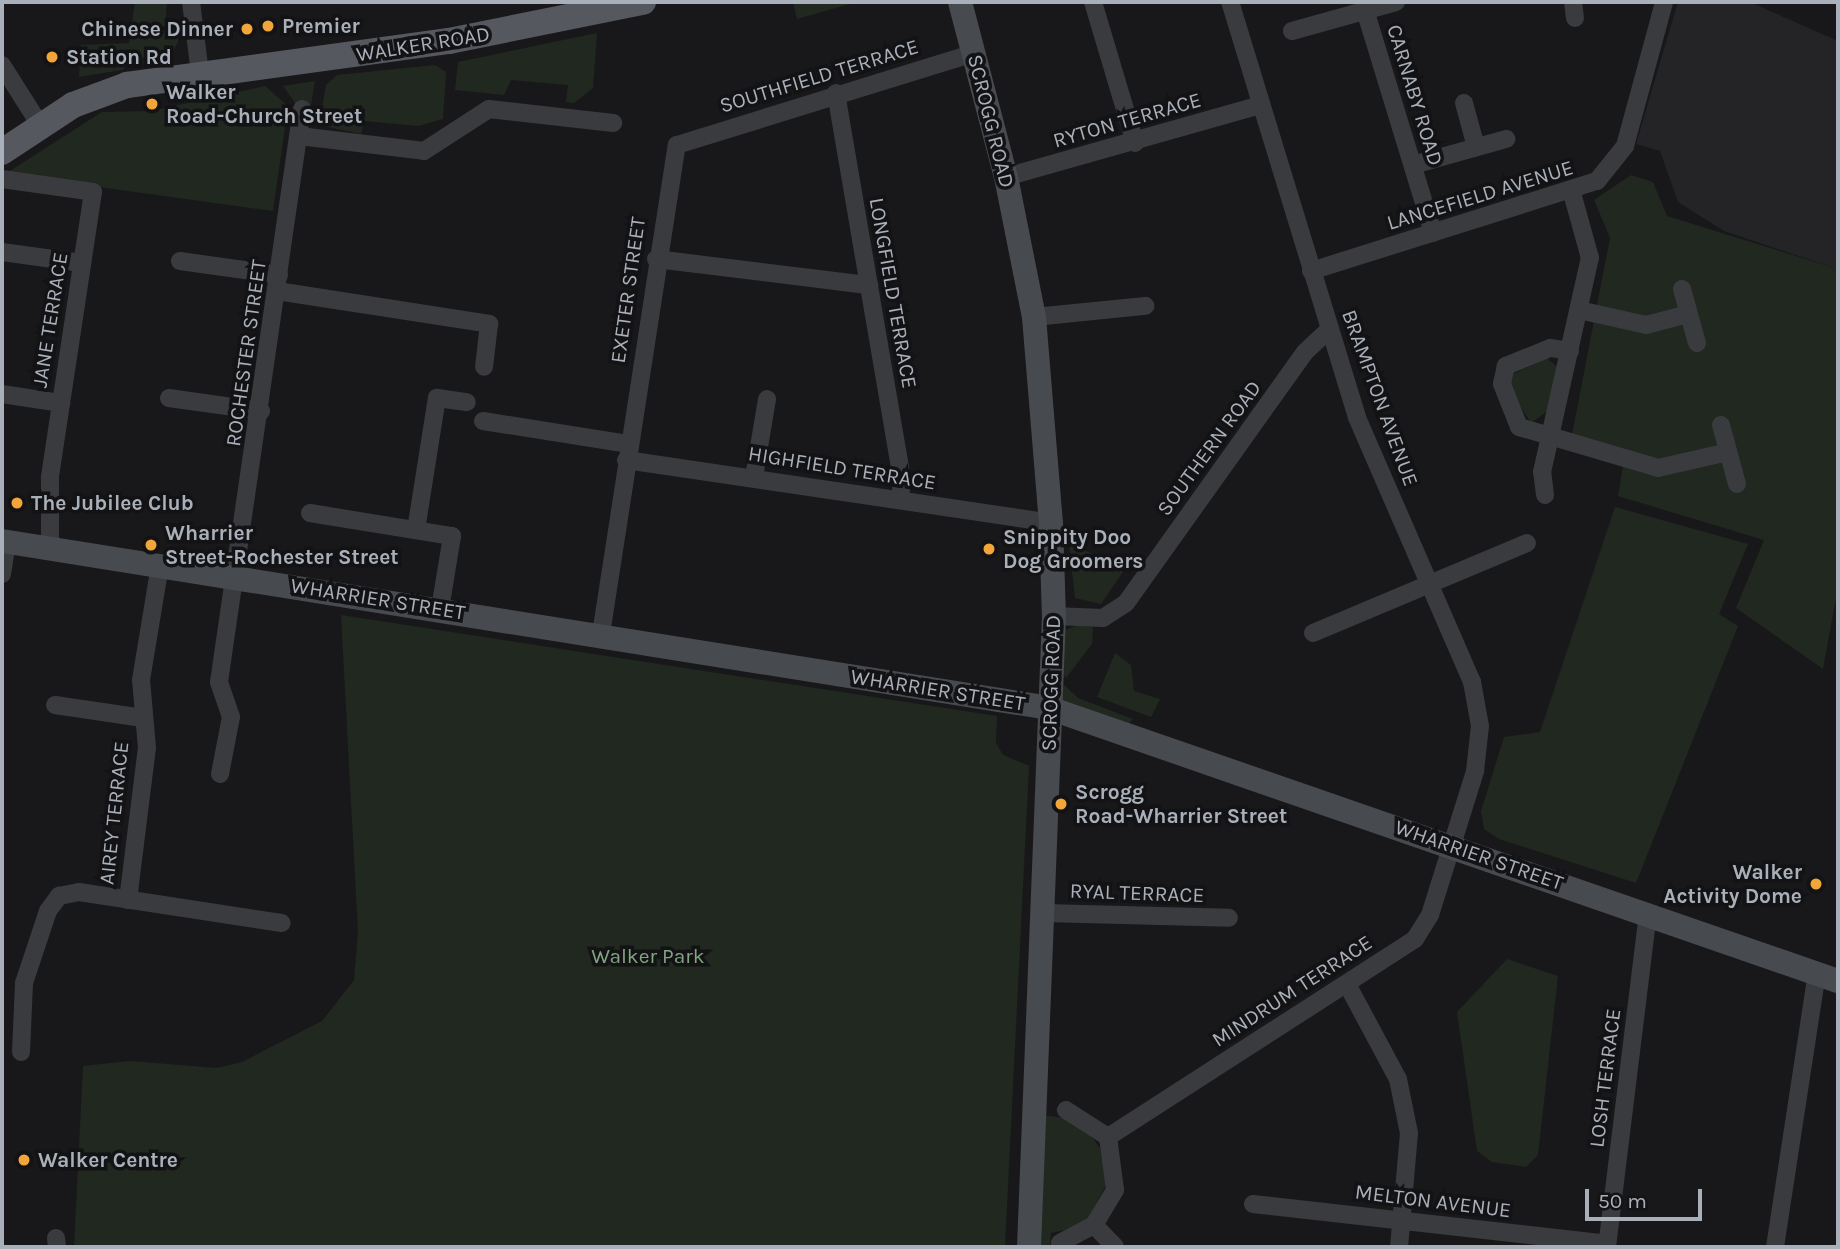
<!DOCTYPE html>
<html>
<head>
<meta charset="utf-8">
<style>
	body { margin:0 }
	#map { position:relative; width:1840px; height:1249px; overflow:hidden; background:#18181a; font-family:Karla,sans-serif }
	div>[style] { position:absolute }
	.built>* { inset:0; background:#242427 }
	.green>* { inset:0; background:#202820 }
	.street>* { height:18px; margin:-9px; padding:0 9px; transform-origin:9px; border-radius:9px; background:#393b3f }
	.secondary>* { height:24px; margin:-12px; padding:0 12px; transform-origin:12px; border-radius:12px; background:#474a4f }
	.primary>* { height:26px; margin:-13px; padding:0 13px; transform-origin:13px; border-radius:13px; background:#55585e }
	.dots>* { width:19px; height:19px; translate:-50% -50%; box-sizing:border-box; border:4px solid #131315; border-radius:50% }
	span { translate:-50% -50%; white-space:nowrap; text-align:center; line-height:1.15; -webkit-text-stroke:7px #131315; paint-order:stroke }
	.poi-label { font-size:21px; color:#aab0ba; font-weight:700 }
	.left { translate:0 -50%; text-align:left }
	.right { translate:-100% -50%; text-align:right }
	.street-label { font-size:21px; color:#aab0ba }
	.park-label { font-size:21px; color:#82a582 }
	.frame { position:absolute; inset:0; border:4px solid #aab0ba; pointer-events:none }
	.scale { position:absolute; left:1585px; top:1189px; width:117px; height:32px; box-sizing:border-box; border:4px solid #aab0ba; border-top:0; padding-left:9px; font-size:21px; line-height:24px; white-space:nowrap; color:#aab0ba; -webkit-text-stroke:5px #131315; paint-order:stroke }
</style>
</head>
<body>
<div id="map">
	<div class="built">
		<i style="clip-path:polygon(1678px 2px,1750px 2px,1838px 41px,1838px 269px,1724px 231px,1678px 202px,1660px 151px,1636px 144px)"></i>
	</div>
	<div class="green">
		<i style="clip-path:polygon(135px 2px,167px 2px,165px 25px,176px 22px,178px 42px,171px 55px,137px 58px,122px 70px,79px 77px,81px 45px,129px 43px)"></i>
		<i style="clip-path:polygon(793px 2px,857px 2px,797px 19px)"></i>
		<i style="clip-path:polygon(597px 33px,593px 88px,574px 103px,566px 102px,568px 85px,511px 80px,504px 95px,455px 90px,458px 62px)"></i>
		<i style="clip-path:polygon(435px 65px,446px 72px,443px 119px,419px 126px,364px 121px,361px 134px,319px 125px,326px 85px,337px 75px)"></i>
		<i style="clip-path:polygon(315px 81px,311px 105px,295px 103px,283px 86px)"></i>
		<i style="clip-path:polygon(265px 86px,288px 106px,273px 211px,5px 174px,102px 112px,151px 111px)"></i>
		<i style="clip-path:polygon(1631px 175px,1653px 182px,1667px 216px,1838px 269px,1838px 587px,1823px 669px,1736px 608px,1764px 540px,1618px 496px,1626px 449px,1572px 435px,1610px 238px,1594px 200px)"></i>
		<i style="clip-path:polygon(1547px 358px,1557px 367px,1549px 410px,1531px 423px,1510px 390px,1511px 375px)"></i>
		<i style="clip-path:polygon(1615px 507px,1748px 544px,1719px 614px,1738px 626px,1636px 883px,1499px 839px,1484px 829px,1481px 811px,1504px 737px,1540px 732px)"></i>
		<i style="clip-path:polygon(1069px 545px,1127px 566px,1101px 604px,1075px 598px)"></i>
		<i style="clip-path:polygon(341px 615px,997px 716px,996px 743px,1003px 755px,1029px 766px,1005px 1247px,74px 1247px,83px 1066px,130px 1061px,217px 1068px,242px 1062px,322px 1021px,354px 980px,358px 933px)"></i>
		<i style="clip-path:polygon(1078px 625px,1093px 627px,1092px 644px,1066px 678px,1060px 671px,1065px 630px)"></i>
		<i style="clip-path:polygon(1115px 653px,1131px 665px,1134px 691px,1160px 699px,1151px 717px,1097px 697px)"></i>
		<i style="clip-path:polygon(1058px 679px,1078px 698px,1133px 719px,1128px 724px,1058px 699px)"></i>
		<i style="clip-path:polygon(1507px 959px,1558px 976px,1538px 1155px,1526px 1167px,1492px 1162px,1477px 1151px,1457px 1012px)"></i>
		<i style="clip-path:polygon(1043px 1115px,1064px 1118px,1092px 1137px,1106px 1157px,1107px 1183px,1084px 1226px,1051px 1233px,1050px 1247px,1040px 1247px)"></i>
	</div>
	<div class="street">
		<i style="left:191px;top:2px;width:72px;rotate:82.8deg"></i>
		<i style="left:1093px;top:2px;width:147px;rotate:73.4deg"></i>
		<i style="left:1573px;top:2px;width:16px;rotate:83deg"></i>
		<i style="left:1365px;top:10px;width:233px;rotate:73deg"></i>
		<i style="left:1292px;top:31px;width:108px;rotate:-15.6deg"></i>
		<i style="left:2px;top:65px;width:71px;rotate:57.7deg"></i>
		<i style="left:836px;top:93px;width:393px;rotate:80.3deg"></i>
		<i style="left:902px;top:480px;width:20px;rotate:96deg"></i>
		<i style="left:1464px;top:103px;width:46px;rotate:74.7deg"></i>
		<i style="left:299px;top:136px;width:126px;rotate:6.8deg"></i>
		<i style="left:424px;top:151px;width:77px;rotate:-32.9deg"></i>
		<i style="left:489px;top:109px;width:125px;rotate:6.4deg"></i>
		<i style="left:1413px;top:165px;width:97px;rotate:-15.6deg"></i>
		<i style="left:1006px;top:177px;width:264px;rotate:-15.8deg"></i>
		<i style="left:2px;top:179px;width:92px;rotate:8.1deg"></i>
		<i style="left:93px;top:192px;width:289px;rotate:98.6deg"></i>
		<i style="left:50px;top:478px;width:70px;rotate:90deg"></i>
		<i style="left:2px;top:252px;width:81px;rotate:7.8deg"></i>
		<i style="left:656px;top:259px;width:215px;rotate:7deg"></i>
		<i style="left:180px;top:261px;width:100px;rotate:8deg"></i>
		<i style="left:1311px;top:271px;width:300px;rotate:-17.5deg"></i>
		<i style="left:1597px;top:181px;width:45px;rotate:-51.3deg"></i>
		<i style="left:1625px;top:146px;width:149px;rotate:-74.8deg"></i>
		<i style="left:1682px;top:289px;width:56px;rotate:74.5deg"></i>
		<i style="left:277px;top:291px;width:215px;rotate:8.8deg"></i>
		<i style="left:489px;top:324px;width:43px;rotate:96.6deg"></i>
		<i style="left:1579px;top:310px;width:69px;rotate:12.6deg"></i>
		<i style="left:1646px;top:325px;width:43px;rotate:-14.7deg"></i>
		<i style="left:1034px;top:317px;width:112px;rotate:-5.7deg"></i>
		<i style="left:1570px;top:351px;width:20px;rotate:-171deg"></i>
		<i style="left:1550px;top:348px;width:48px;rotate:157.8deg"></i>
		<i style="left:1506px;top:366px;width:18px;rotate:103deg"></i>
		<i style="left:1502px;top:384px;width:46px;rotate:68.4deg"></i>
		<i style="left:1519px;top:427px;width:145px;rotate:16.4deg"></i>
		<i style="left:1658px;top:468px;width:72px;rotate:-12.9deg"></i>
		<i style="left:2px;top:394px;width:60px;rotate:8.7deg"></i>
		<i style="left:169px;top:398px;width:93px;rotate:8deg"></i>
		<i style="left:483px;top:421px;width:148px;rotate:9deg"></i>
		<i style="left:1721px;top:425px;width:61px;rotate:74.8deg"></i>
		<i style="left:626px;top:460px;width:430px;rotate:8.4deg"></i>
		<i style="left:754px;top:477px;width:79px;rotate:-80.5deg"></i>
		<i style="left:1545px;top:495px;width:23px;rotate:-97deg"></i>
		<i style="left:1542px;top:472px;width:219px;rotate:-77.4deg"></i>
		<i style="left:1590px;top:258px;width:67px;rotate:-105.5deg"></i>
		<i style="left:310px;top:513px;width:144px;rotate:9.2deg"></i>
		<i style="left:452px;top:536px;width:74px;rotate:99.3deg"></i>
		<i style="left:416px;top:530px;width:134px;rotate:-81deg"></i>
		<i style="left:437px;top:398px;width:30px;rotate:8deg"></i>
		<i style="left:2px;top:574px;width:33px;rotate:-81deg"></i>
		<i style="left:1054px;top:616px;width:49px;rotate:2.3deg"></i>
		<i style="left:1103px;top:618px;width:27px;rotate:-33deg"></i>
		<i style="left:1126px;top:603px;width:308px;rotate:-54.5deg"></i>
		<i style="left:1305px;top:352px;width:34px;rotate:-43deg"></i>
		<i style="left:1313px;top:633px;width:232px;rotate:-22.8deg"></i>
		<i style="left:601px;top:634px;width:495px;rotate:-81.2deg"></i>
		<i style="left:677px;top:145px;width:312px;rotate:-17.2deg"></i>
		<i style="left:55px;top:705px;width:89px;rotate:8.4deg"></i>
		<i style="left:220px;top:774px;width:58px;rotate:-79.1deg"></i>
		<i style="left:231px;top:717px;width:37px;rotate:-109deg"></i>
		<i style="left:219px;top:682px;width:579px;rotate:-81.76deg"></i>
		<i style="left:128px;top:900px;width:153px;rotate:-82.9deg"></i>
		<i style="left:147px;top:748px;width:68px;rotate:-95deg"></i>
		<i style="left:141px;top:680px;width:117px;rotate:-80.6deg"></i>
		<i style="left:1044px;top:913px;width:185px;rotate:1.5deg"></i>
		<i style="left:1347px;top:984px;width:108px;rotate:61.8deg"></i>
		<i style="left:1398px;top:1079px;width:55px;rotate:78.5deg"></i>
		<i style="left:1409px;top:1133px;width:114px;rotate:95deg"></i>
		<i style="left:21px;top:1052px;width:69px;rotate:-87.5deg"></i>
		<i style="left:24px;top:983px;width:76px;rotate:-71.6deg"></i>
		<i style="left:48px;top:911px;width:19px;rotate:-54deg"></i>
		<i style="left:59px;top:896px;width:20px;rotate:-11deg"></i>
		<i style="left:79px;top:892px;width:205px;rotate:8.7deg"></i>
		<i style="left:1108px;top:1137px;width:365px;rotate:-32.8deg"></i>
		<i style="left:1415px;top:939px;width:28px;rotate:-58deg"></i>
		<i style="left:1430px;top:915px;width:151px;rotate:-72.6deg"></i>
		<i style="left:1475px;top:771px;width:45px;rotate:-83.7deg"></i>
		<i style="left:1480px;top:726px;width:45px;rotate:-100.3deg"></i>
		<i style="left:1472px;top:682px;width:289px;rotate:-113.5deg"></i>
		<i style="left:1357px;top:417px;width:434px;rotate:-107deg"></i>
		<i style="left:1253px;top:1204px;width:356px;rotate:6.4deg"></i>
		<i style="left:1094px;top:1225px;width:30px;rotate:46deg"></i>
		<i style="left:56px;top:1238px;width:9px;rotate:84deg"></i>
		<i style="left:1060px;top:1243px;width:38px;rotate:-28deg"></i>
		<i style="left:1094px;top:1225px;width:41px;rotate:-59deg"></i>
		<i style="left:1115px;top:1190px;width:53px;rotate:-97.5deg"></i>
		<i style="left:1108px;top:1137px;width:50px;rotate:-147.3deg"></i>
		<i style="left:1607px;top:1247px;width:336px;rotate:-83deg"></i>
		<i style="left:1775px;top:1247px;width:277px;rotate:-81.3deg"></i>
	</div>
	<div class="secondary">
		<i style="left:960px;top:2px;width:181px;rotate:75.3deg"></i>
		<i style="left:1006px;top:177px;width:143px;rotate:78.7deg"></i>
		<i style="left:1034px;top:317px;width:207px;rotate:85.3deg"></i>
		<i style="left:1051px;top:523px;width:93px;rotate:88.2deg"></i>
		<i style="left:1054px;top:616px;width:631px;rotate:92.27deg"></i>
		<i style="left:2px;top:541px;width:1060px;rotate:9.06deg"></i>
		<i style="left:1049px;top:708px;width:835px;rotate:19.09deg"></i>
	</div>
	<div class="primary">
		<i style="left:2px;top:152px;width:85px;rotate:-33.5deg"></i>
		<i style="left:73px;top:105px;width:58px;rotate:-20.3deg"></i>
		<i style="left:127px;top:85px;width:325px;rotate:-7.8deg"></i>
		<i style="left:449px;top:41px;width:198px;rotate:-11.4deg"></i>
	</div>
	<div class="dots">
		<i style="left:268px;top:26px;background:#f2a539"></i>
		<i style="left:247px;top:29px;background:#f2a539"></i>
		<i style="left:52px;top:57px;background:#f2a539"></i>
		<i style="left:152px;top:104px;background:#f2a539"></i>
		<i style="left:17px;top:503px;background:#f2a539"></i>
		<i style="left:151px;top:545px;background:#f2a539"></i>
		<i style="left:989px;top:549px;background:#f2a539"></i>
		<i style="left:1061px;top:804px;background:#f2a539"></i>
		<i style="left:1816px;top:884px;background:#f2a539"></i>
		<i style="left:24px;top:1160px;background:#f2a539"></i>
	</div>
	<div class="poi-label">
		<span class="left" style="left:282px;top:26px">Premier</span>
		<span class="right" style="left:233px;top:29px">Chinese Dinner</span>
		<span class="left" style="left:66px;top:57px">Station Rd</span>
		<span class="left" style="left:166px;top:104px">Walker<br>Road-Church Street</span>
		<span class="left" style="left:31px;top:503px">The Jubilee Club</span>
		<span class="left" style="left:165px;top:545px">Wharrier<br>Street-Rochester Street</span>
		<span class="left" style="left:1003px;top:549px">Snippity Doo<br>Dog Groomers</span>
		<span class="left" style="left:1075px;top:804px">Scrogg<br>Road-Wharrier Street</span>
		<span class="right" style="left:1802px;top:884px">Walker<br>Activity Dome</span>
		<span class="left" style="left:38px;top:1160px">Walker Centre</span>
	</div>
	<div class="street-label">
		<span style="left:423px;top:44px;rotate:-9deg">WALKER ROAD</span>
		<span style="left:819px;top:76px;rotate:-17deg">SOUTHFIELD TERRACE</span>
		<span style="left:1415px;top:95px;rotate:73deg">CARNABY ROAD</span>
		<span style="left:1127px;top:120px;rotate:-16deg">RYTON TERRACE</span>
		<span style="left:991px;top:121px;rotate:76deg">SCROGG ROAD</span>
		<span style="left:1480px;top:195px;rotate:-17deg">LANCEFIELD AVENUE</span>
		<span style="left:628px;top:290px;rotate:-82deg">EXETER STREET</span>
		<span style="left:893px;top:293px;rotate:80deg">LONGFIELD TERRACE</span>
		<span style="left:50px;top:320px;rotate:-81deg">JANE TERRACE</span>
		<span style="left:246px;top:353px;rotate:-82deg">ROCHESTER STREET</span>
		<span style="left:1380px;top:398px;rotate:70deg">BRAMPTON AVENUE</span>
		<span style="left:1209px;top:448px;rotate:-54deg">SOUTHERN ROAD</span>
		<span style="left:842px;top:468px;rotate:9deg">HIGHFIELD TERRACE</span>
		<span style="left:378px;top:599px;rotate:9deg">WHARRIER STREET</span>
		<span style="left:1051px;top:683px;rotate:-88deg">SCROGG ROAD</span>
		<span style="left:938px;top:690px;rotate:9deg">WHARRIER STREET</span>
		<span style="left:114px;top:813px;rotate:-84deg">AIREY TERRACE</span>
		<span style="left:1479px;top:855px;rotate:19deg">WHARRIER STREET</span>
		<span style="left:1137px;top:893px;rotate:2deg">RYAL TERRACE</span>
		<span style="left:1292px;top:991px;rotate:-33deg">MINDRUM TERRACE</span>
		<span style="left:1605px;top:1078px;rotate:-83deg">LOSH TERRACE</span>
		<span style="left:1433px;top:1201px;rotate:7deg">MELTON AVENUE</span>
	</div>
	<div class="park-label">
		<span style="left:648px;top:956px">Walker Park</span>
	</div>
	<div class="frame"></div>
	<div class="scale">50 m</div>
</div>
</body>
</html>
